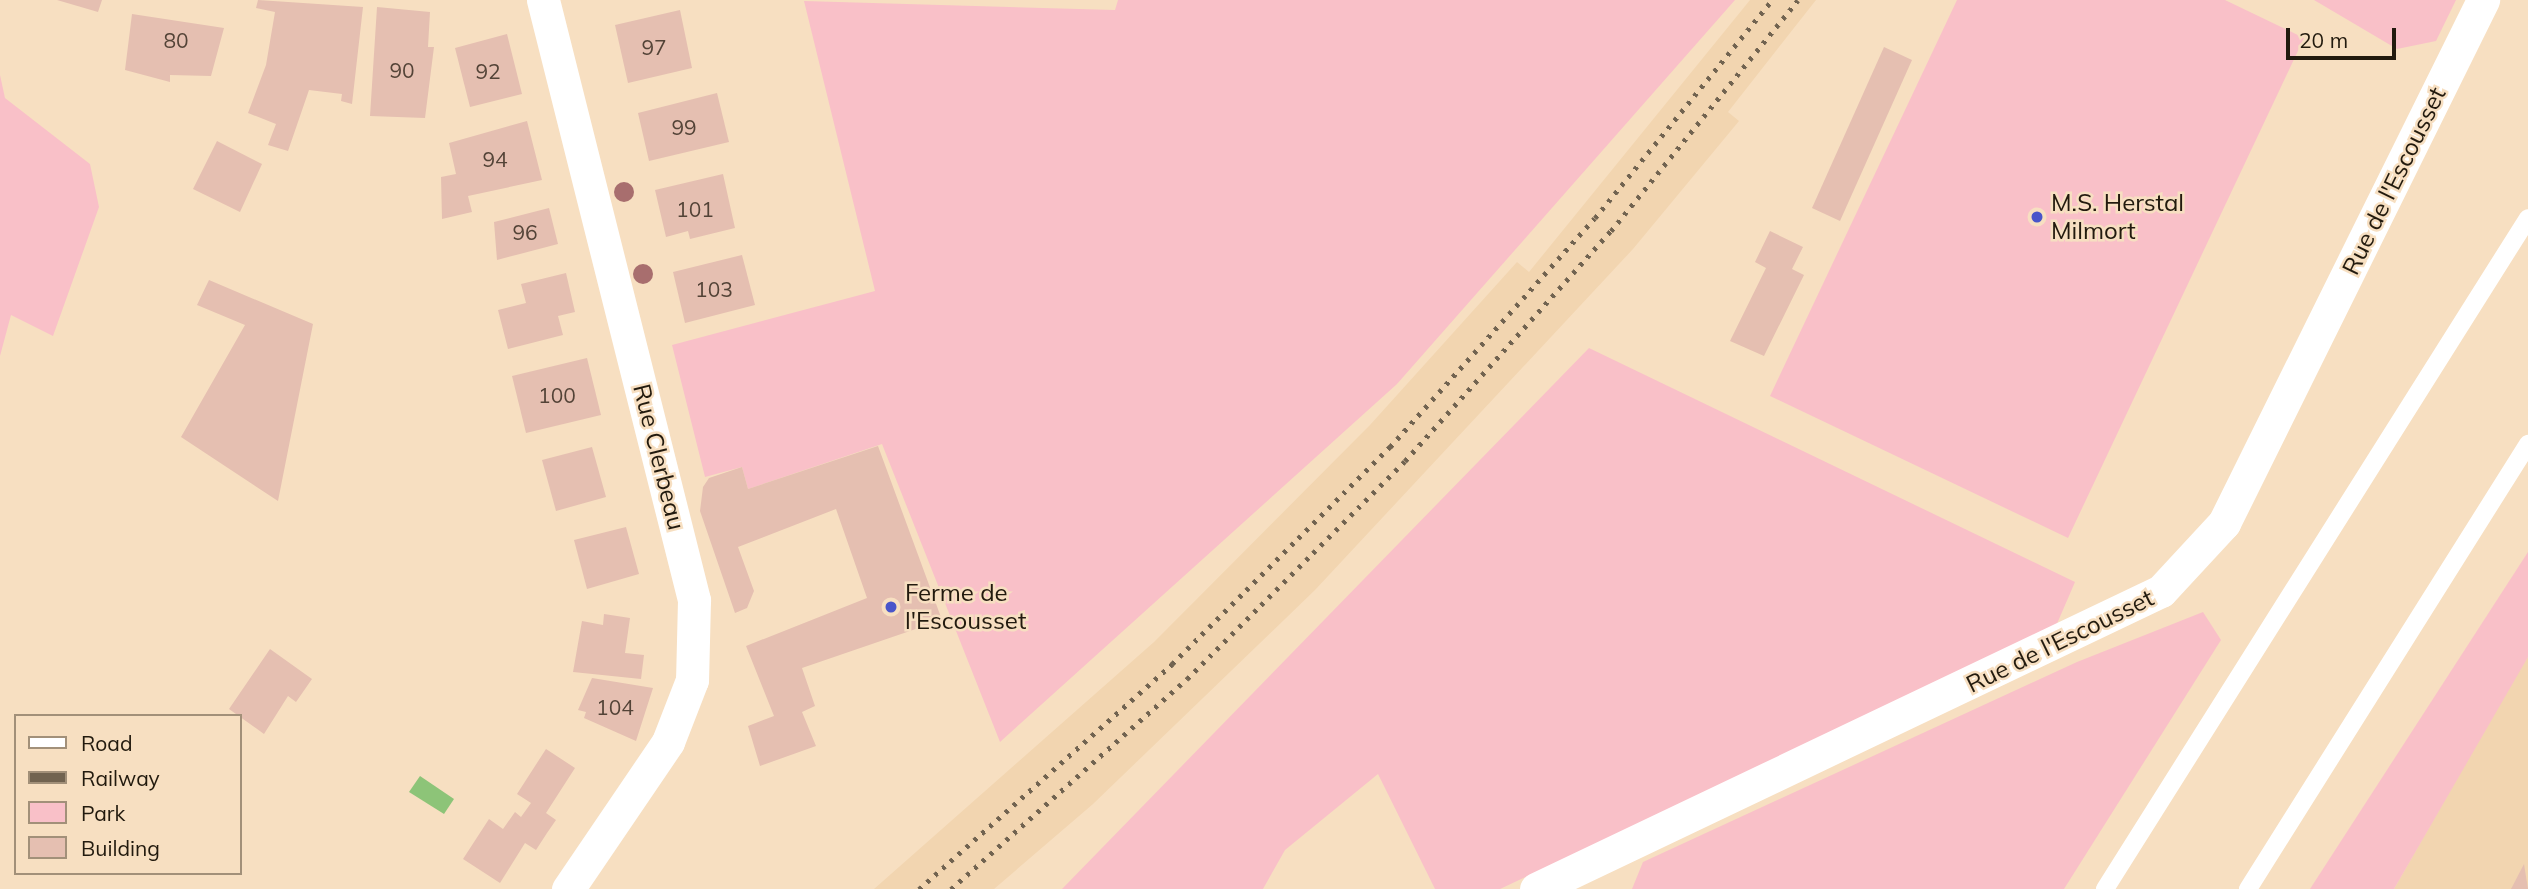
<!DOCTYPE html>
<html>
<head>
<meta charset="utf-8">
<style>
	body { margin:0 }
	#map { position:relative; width:2528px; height:889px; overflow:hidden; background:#f7dfc1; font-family:Mulish,sans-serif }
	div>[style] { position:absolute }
	.built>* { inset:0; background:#f2d5b0 }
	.green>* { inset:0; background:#f9c0c8 }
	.water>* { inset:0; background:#8dc478 }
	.building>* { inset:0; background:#e5bfb1 }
	.lane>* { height:18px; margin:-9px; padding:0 9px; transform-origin:9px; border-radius:9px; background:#fff }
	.street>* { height:33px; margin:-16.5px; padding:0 16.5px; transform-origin:16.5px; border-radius:16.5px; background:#fff }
	.rail>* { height:5px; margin-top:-2.5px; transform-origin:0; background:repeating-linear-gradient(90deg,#716350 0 3.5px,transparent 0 10.5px) }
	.trees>* { width:20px; height:20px; margin:-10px; border-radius:50%; background:#a86e6e }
	.dots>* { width:19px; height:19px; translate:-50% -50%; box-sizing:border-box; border:4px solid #f7dfc1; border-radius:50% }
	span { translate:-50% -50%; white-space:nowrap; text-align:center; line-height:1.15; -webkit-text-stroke:5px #f7dfc1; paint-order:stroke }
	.number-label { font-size:21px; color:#534337 }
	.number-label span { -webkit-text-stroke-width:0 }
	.street-label { font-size:24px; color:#221a0e }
	.poi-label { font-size:24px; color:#221a0e }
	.left { translate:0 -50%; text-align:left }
	.legend { position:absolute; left:14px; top:714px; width:228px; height:161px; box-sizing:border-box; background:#f7dfc1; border:2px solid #a29079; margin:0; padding:9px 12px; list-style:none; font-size:21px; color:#221a0e }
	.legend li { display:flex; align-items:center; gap:14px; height:35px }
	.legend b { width:35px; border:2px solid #a29079 }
	.scale { position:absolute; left:2286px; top:28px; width:110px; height:32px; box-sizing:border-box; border:4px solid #221a0e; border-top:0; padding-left:9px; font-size:21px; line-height:24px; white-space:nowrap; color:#221a0e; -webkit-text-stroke:5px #f7dfc1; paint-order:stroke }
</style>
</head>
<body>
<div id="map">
	<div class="built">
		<i style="clip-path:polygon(1750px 0,1816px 0,1728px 112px,1739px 121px,1633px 249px,1315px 590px,1093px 804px,994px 889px,874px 889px,1154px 642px,1370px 425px,1517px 262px,1529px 272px)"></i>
		<i style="clip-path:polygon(2528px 657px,2528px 889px,2394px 889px,2520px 668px)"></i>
	</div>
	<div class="green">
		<i style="clip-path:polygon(1118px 0,1735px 0,1397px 384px,1000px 742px,882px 444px,748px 489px,742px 467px,705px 477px,672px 345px,875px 291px,804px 1px,1115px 10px)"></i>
		<i style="clip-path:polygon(1957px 0,2225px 0,2304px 38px,2068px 538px,1770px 396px)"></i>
		<i style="clip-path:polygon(2314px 0,2456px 0,2436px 41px,2397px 49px)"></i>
		<i style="clip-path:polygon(0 75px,5px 98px,90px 164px,99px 207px,53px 336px,11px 315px,0 356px)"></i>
		<i style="clip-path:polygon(1589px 348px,2075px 582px,2056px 626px,1500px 889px,1435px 889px,1378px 774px,1285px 850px,1263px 889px,1062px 889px)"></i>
		<i style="clip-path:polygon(2528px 552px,2528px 657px,2394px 889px,2310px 889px)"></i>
		<i style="clip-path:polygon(2203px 612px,2221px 640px,2064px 889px,1632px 889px,1643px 862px,2077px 662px)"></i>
	</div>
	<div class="water">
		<i style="clip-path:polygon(420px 776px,454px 799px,444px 814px,409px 792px)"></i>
	</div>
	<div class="building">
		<i style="clip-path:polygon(57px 0,102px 0,98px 12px)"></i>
		<i style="clip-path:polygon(258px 0,363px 7px,352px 104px,341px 101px,342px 94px,309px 90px,288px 151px,268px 145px,276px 124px,248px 113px,266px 65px,275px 12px,256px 8px)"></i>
		<i style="clip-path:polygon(377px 7px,430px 12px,428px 47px,434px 47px,425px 118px,370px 116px)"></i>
		<i style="clip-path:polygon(680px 10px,692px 68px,628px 83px,615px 25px)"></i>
		<i style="clip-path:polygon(132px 14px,224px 28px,211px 76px,170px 75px,170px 82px,125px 70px)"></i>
		<i style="clip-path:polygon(507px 34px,522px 94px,470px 107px,455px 48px)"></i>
		<i style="clip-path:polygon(1884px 47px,1912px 60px,1840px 221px,1812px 208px)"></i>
		<i style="clip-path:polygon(717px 93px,729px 142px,649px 161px,638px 113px)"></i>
		<i style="clip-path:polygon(527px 121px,542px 180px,468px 196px,472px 212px,442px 219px,441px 177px,456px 174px,449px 143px)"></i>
		<i style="clip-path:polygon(217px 141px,262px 164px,240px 212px,193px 189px)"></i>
		<i style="clip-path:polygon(723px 174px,735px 228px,690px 239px,688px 231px,666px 237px,655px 190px)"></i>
		<i style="clip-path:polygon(549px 208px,558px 244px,497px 260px,494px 222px)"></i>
		<i style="clip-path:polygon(1770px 231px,1803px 247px,1792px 269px,1804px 275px,1764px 356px,1730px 341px,1766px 268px,1755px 262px)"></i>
		<i style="clip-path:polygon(742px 255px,755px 305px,685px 323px,673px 272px)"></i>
		<i style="clip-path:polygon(566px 273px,575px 312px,558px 316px,563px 335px,508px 349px,498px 310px,526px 303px,521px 284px)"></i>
		<i style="clip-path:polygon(209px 280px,313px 324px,278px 501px,181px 437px,245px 325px,197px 305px)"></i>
		<i style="clip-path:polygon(587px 358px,601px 415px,526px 433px,512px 376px)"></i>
		<i style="clip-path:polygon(878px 446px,942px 620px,802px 668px,815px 706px,802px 712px,816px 746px,760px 766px,748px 726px,774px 716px,746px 646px,867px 598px,836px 509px,738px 547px,754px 591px,747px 608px,735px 613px,700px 511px,703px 487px,709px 478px,742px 467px,748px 489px)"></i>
		<i style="clip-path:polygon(592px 447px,606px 497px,556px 511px,542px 460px)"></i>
		<i style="clip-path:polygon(626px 527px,639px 574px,587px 589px,574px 540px)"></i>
		<i style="clip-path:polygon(604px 614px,630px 618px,625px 653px,644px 655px,641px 679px,573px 672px,582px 621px,603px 625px)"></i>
		<i style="clip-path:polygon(270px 649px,312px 679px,296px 702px,288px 696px,264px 734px,229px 709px)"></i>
		<i style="clip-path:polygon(592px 678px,653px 688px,636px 741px,584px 718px,586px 712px,578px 710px)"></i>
		<i style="clip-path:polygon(546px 749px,575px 768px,546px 813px,556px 820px,547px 833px,536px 850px,525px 843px,500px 883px,463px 859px,489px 819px,503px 829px,515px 812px,521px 817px,531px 803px,517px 794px)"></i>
		<i style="clip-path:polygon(2524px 864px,2528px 889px,2511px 889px)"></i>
	</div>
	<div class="lane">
		<i style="left:2105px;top:889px;width:793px;rotate:-57.77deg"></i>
		<i style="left:2248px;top:889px;width:526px;rotate:-57.82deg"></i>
	</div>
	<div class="street">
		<i style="left:543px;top:0;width:619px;rotate:75.87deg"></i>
		<i style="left:694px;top:600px;width:80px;rotate:91.4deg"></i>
		<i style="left:692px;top:680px;width:66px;rotate:111.2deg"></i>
		<i style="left:668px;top:742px;width:178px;rotate:124.2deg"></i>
		<i style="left:1536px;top:889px;width:692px;rotate:-25.49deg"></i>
		<i style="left:2161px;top:591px;width:93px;rotate:-47.2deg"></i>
		<i style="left:2224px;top:523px;width:584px;rotate:-63.65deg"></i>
	</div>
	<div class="rail">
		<i style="left:919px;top:889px;width:339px;rotate:-41.6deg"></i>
		<i style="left:1172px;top:664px;width:308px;rotate:-44.9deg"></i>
		<i style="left:1390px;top:447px;width:307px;rotate:-48.2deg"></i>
		<i style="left:1595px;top:218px;width:281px;rotate:-50.9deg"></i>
		<i style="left:951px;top:889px;width:316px;rotate:-41.7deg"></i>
		<i style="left:1187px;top:679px;width:308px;rotate:-45deg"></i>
		<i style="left:1405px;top:461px;width:309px;rotate:-48.2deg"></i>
		<i style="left:1611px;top:231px;width:297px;rotate:-51deg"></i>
	</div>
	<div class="trees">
		<i style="left:624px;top:192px"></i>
		<i style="left:643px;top:274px"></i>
	</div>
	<div class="dots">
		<i style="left:2037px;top:217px;background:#4955ca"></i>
		<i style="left:891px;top:607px;background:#4955ca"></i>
	</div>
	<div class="number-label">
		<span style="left:176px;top:40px">80</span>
		<span style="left:654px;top:47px">97</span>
		<span style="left:402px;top:70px">90</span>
		<span style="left:488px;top:71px">92</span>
		<span style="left:684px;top:127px">99</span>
		<span style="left:495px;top:159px">94</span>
		<span style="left:695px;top:209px">101</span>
		<span style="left:525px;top:232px">96</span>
		<span style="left:714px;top:289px">103</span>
		<span style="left:557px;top:395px">100</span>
		<span style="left:615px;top:707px">104</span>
	</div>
	<div class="street-label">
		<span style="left:2394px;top:181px;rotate:-64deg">Rue de l'Escousset</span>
		<span style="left:659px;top:457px;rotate:76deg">Rue Clerbeau</span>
		<span style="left:2060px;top:641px;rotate:-26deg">Rue de l'Escousset</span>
	</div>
	<div class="poi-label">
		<span class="left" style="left:2051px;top:217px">M.S. Herstal<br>Milmort</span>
		<span class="left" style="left:905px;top:607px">Ferme de<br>l'Escousset</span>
	</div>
	<ul class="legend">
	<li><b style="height:9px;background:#fff"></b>Road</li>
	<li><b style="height:9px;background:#716350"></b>Railway</li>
	<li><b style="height:19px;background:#f9c0c8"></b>Park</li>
	<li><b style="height:19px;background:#e5bfb1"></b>Building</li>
	</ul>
	<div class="scale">20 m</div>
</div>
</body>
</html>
